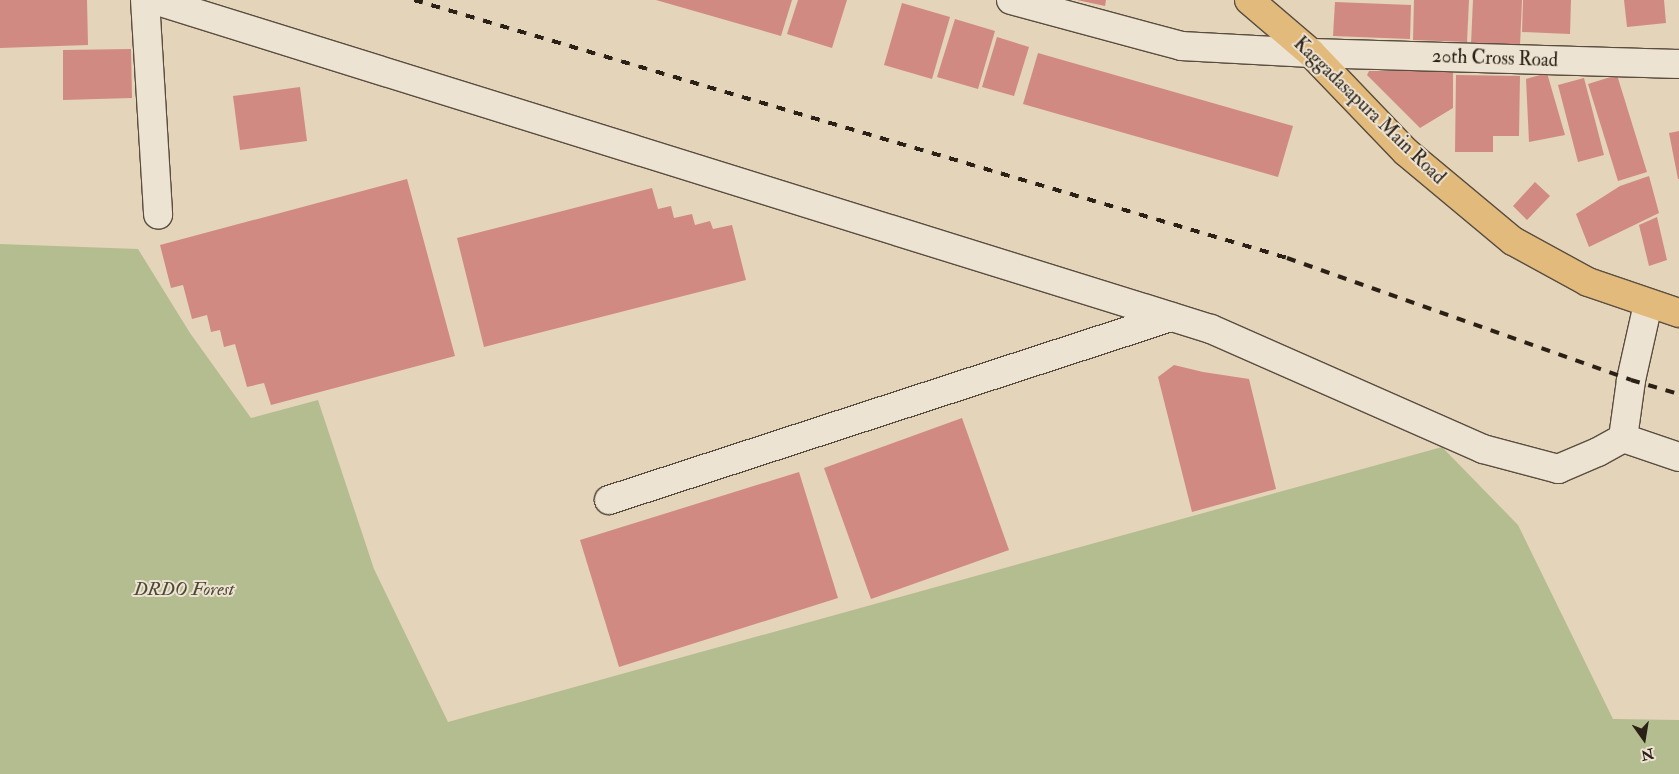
<!DOCTYPE html>
<html>
<head>
<meta charset="utf-8">
<style>
	body { margin:0 }
	#map { position:relative; width:1679px; height:774px; overflow:hidden; background:#e4d4b9; font-family:"IM FELL Double Pica",serif }
	div>[style] { position:absolute }
	.green>* { inset:0; background:#b4bd8f }
	.building>* { inset:0; background:#d18a81 }
	.roads { filter:drop-shadow(1px 0 #594d3f) drop-shadow(-1px 0 #594d3f) drop-shadow(0 1px #594d3f) drop-shadow(0 -1px #594d3f) }
	.minor>* { height:28px; margin:-14px; padding:0 14px; transform-origin:14px; border-radius:14px; background:#ede3d2 }
	.major>* { height:28px; margin:-14px; padding:0 14px; transform-origin:14px; border-radius:14px; background:#e2ba7c }
	.rail>* { height:4px; margin-top:-2px; transform-origin:0; background:repeating-linear-gradient(90deg,#2b2016 0 9px,transparent 0 18px) }
	span { translate:-50% -50%; white-space:nowrap; text-align:center; line-height:1.15; -webkit-text-stroke:4px #ede3d2; paint-order:stroke }
	.street-label { font-size:19px; color:#2b2016 }
	.park-label { font-size:19px; color:#4d4734; font-style:italic }
	.north { position:absolute; left:1619px; top:714px; width:50px; height:50px; -webkit-text-stroke:4px #ede3d2; paint-order:stroke; rotate:167deg; font-size:14px; font-weight:700; line-height:20px; text-align:center; color:#2b2016 }
	.north::after { content:''; display:block; margin:auto; width:18px; height:22px; background:#2b2016; clip-path:polygon(50% 0,100% 100%,50% 72%,0 100%) }
</style>
</head>
<body>
<div id="map">
	<div class="green">
		<i style="clip-path:polygon(0 244px,138px 249px,190px 333px,251px 418px,318px 400px,374px 569px,448px 722px,1442px 447px,1518px 525px,1613px 719px,1679px 720px,1679px 774px,0 774px)"></i>
	</div>
	<div class="building">
		<i style="clip-path:polygon(0 0,87px 0,88px 45px,0 48px)"></i>
		<i style="clip-path:polygon(656px 0,792px 0,781px 36px)"></i>
		<i style="clip-path:polygon(798px 0,847px 0,832px 48px,787px 34px)"></i>
		<i style="clip-path:polygon(1077px 0,1106px 0,1105px 6px)"></i>
		<i style="clip-path:polygon(1414px 0,1469px 0,1467px 42px,1413px 40px)"></i>
		<i style="clip-path:polygon(1473px 0,1522px 0,1520px 46px,1471px 44px)"></i>
		<i style="clip-path:polygon(1523px 0,1571px 0,1570px 34px,1522px 32px)"></i>
		<i style="clip-path:polygon(1624px 0,1664px 0,1666px 23px,1627px 27px)"></i>
		<i style="clip-path:polygon(1335px 2px,1411px 5px,1410px 39px,1333px 36px)"></i>
		<i style="clip-path:polygon(902px 3px,950px 17px,932px 79px,884px 65px)"></i>
		<i style="clip-path:polygon(955px 19px,995px 31px,978px 89px,937px 77px)"></i>
		<i style="clip-path:polygon(997px 37px,1029px 47px,1014px 96px,982px 87px)"></i>
		<i style="clip-path:polygon(131px 49px,132px 98px,63px 100px,63px 50px)"></i>
		<i style="clip-path:polygon(1038px 53px,1293px 126px,1278px 177px,1023px 104px)"></i>
		<i style="clip-path:polygon(1369px 71px,1453px 71px,1453px 108px,1420px 128px,1367px 75px)"></i>
		<i style="clip-path:polygon(1547px 73px,1565px 135px,1529px 142px,1526px 79px)"></i>
		<i style="clip-path:polygon(1456px 75px,1520px 76px,1519px 136px,1493px 136px,1493px 152px,1455px 152px)"></i>
		<i style="clip-path:polygon(1617px 75px,1647px 172px,1618px 181px,1588px 84px)"></i>
		<i style="clip-path:polygon(1584px 78px,1604px 155px,1578px 162px,1558px 85px)"></i>
		<i style="clip-path:polygon(300px 87px,307px 141px,240px 150px,233px 96px)"></i>
		<i style="clip-path:polygon(1679px 131px,1679px 179px,1678px 179px,1669px 133px)"></i>
		<i style="clip-path:polygon(1649px 176px,1659px 213px,1589px 247px,1576px 214px,1620px 186px)"></i>
		<i style="clip-path:polygon(407px 179px,455px 356px,271px 405px,264px 383px,247px 387px,235px 344px,224px 347px,220px 330px,211px 332px,207px 315px,192px 319px,183px 285px,171px 288px,160px 245px)"></i>
		<i style="clip-path:polygon(1535px 182px,1550px 196px,1527px 220px,1513px 206px)"></i>
		<i style="clip-path:polygon(652px 188px,658px 209px,671px 206px,674px 218px,692px 214px,695px 225px,710px 221px,713px 229px,732px 225px,746px 280px,484px 347px,457px 238px)"></i>
		<i style="clip-path:polygon(1657px 217px,1667px 260px,1649px 266px,1639px 225px)"></i>
		<i style="clip-path:polygon(1174px 365px,1203px 372px,1249px 379px,1276px 489px,1192px 512px,1158px 377px)"></i>
		<i style="clip-path:polygon(962px 418px,1009px 550px,871px 599px,824px 468px)"></i>
		<i style="clip-path:polygon(799px 472px,838px 598px,619px 667px,580px 540px)"></i>
	</div>
	<div class="roads">
		<div class="minor">
			<i style="left:145px;top:0;width:215px;rotate:86.5deg"></i>
			<i style="left:154px;top:0;width:1107px;rotate:17.29deg"></i>
			<i style="left:1211px;top:329px;width:297px;rotate:23.8deg"></i>
			<i style="left:1483px;top:449px;width:78px;rotate:14.9deg"></i>
			<i style="left:1558px;top:469px;width:43px;rotate:-23deg"></i>
			<i style="left:1598px;top:452px;width:29px;rotate:-29deg"></i>
			<i style="left:1623px;top:438px;width:59px;rotate:18.7deg"></i>
			<i style="left:1011px;top:0;width:176px;rotate:15.1deg"></i>
			<i style="left:1181px;top:46px;width:130px;rotate:3.1deg"></i>
			<i style="left:1311px;top:53px;width:368px;rotate:1.7deg"></i>
			<i style="left:1623px;top:438px;width:59px;rotate:-82.1deg"></i>
			<i style="left:1631px;top:380px;width:78px;rotate:-77.4deg"></i>
			<i style="left:609px;top:500px;width:591px;rotate:-18.04deg"></i>
		</div>
		<div class="major">
			<i style="left:1249px;top:0;width:82px;rotate:40.5deg"></i>
			<i style="left:1311px;top:53px;width:137px;rotate:46.2deg"></i>
			<i style="left:1406px;top:152px;width:139px;rotate:39.8deg"></i>
			<i style="left:1513px;top:241px;width:85px;rotate:28.7deg"></i>
			<i style="left:1588px;top:282px;width:96px;rotate:18.8deg"></i>
		</div>
	</div>
	<div class="rail">
		<i style="left:414px;top:0;width:910px;rotate:16.46deg"></i>
		<i style="left:1287px;top:258px;width:365px;rotate:19.5deg"></i>
		<i style="left:1631px;top:380px;width:50px;rotate:16.3deg"></i>
	</div>
	<div class="street-label">
		<span style="left:1495px;top:59px;rotate:2deg">20th Cross Road</span>
		<span style="left:1369px;top:111px;rotate:44deg">Kaggadasapura Main Road</span>
	</div>
	<div class="park-label">
		<span style="left:184px;top:590px">DRDO Forest</span>
	</div>
	<div class="north">N</div>
</div>
</body>
</html>
